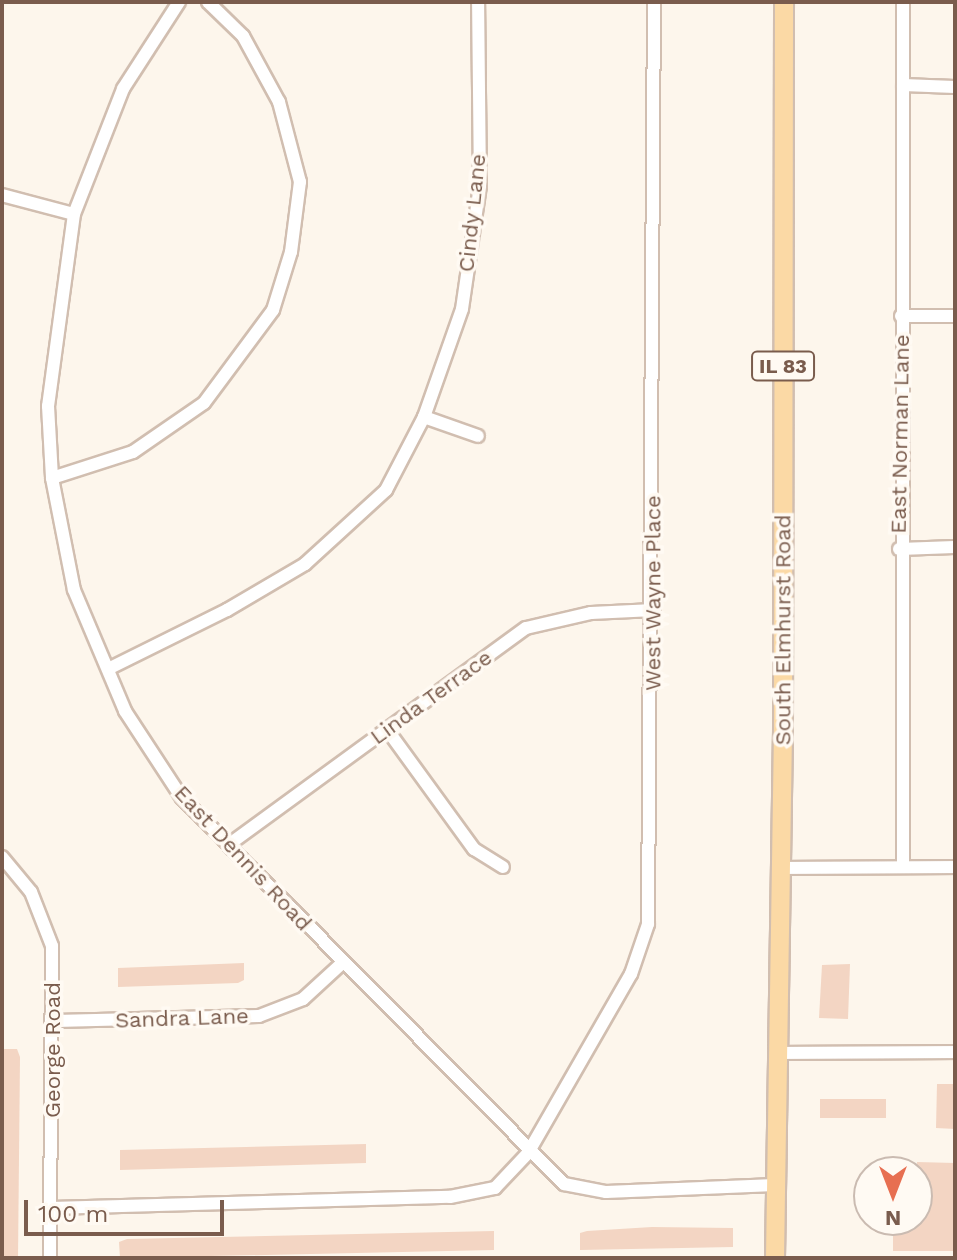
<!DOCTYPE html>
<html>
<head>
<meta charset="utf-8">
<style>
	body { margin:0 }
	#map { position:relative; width:957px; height:1260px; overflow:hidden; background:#fdf6ec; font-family:"Work Sans",sans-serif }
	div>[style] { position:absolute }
	.building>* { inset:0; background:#f3d5c3 }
	.roads { filter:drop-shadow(2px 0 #d1beb0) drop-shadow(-2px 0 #d1beb0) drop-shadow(0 2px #d1beb0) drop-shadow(0 -2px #d1beb0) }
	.minor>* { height:12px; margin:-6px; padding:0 6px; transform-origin:6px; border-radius:6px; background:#fff }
	.primary>* { height:18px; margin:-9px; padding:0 9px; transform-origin:9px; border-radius:9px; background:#fbd9a5 }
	span { translate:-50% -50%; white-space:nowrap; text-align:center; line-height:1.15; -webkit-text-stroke:7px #fffaf3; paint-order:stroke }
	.shield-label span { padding:2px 6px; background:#fffaf3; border:2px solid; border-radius:6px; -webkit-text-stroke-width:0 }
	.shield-label { font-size:20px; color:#7a5c4d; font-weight:700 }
	.street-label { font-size:22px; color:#7a5c4d }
	.frame { position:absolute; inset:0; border:4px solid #7a5c4d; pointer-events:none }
	.north { position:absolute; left:853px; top:1156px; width:80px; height:80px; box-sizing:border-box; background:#fffaf3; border:2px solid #cabbb1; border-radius:50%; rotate:180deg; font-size:22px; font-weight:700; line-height:32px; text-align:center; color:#7a5c4d }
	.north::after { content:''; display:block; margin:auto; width:28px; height:36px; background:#e76f51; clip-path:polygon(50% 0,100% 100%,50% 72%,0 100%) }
	.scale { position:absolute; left:24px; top:1200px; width:200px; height:36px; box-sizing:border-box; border:4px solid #7a5c4d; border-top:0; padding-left:10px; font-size:24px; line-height:28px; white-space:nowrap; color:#7a5c4d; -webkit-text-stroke:6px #fffaf3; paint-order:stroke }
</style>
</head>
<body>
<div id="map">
	<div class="building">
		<i style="clip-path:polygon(244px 963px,244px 980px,238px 983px,118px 987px,118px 968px)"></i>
		<i style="clip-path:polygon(850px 964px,848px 1019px,819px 1018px,822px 965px)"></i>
		<i style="clip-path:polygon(2px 1049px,17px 1049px,20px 1057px,18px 1258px,2px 1258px)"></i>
		<i style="clip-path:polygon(937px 1084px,955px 1084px,955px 1129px,936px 1128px)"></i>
		<i style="clip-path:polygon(820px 1099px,886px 1099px,886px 1118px,820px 1118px)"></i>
		<i style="clip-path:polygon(366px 1144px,366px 1163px,120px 1170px,120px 1150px)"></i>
		<i style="clip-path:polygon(917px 1162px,955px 1163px,955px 1251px,893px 1251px,893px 1232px,875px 1232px,875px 1220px,917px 1220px)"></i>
		<i style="clip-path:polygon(652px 1227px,733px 1228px,733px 1247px,580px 1250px,580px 1233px,587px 1231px)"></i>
		<i style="clip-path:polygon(494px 1231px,494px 1250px,120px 1258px,119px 1242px,127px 1239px)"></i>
	</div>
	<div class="roads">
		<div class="minor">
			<i style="left:179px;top:2px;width:103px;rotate:122.8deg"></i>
			<i style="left:123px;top:89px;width:134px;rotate:111.4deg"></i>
			<i style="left:74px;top:214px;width:194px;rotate:97.7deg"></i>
			<i style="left:48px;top:406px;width:72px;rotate:86.8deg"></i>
			<i style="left:52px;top:478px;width:114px;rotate:78.9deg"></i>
			<i style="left:74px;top:590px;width:131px;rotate:67.1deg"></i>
			<i style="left:125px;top:711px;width:104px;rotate:56.8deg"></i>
			<i style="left:182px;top:798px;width:543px;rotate:45.3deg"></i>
			<i style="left:564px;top:1184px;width:43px;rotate:10.8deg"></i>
			<i style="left:606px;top:1192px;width:169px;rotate:-2.4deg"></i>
			<i style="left:903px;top:2px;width:865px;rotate:90deg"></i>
			<i style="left:903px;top:85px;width:52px;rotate:2.2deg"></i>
			<i style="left:2px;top:195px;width:74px;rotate:14.8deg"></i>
			<i style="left:901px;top:316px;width:54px"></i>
			<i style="left:424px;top:417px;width:57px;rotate:19.4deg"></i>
			<i style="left:52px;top:478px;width:85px;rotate:-17.8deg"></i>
			<i style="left:133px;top:452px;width:86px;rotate:-34.6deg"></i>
			<i style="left:204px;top:403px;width:116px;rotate:-53.4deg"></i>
			<i style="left:273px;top:310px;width:61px;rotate:-72.8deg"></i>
			<i style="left:291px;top:252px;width:71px;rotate:-82.7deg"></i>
			<i style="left:300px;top:182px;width:83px;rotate:-104.7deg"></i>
			<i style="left:279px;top:102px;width:75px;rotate:-118.6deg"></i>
			<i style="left:243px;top:36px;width:49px;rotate:-135.8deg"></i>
			<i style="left:899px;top:549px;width:56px;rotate:-2deg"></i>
			<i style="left:108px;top:669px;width:133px;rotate:-26.4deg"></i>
			<i style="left:227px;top:610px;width:91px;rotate:-30.5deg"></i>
			<i style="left:305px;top:564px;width:110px;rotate:-42.4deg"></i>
			<i style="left:386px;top:490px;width:82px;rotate:-62.5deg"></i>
			<i style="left:424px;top:417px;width:114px;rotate:-70.6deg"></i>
			<i style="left:462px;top:309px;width:124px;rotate:-81.7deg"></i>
			<i style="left:480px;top:186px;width:184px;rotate:-90.6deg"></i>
			<i style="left:386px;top:728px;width:150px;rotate:54deg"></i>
			<i style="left:474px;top:849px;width:34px;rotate:32deg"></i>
			<i style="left:231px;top:843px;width:365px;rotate:-36.1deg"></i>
			<i style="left:526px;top:628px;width:67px;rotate:-13deg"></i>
			<i style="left:591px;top:613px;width:63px;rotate:-2.7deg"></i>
			<i style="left:2px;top:857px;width:45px;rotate:50.4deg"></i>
			<i style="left:31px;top:892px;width:58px;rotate:68.7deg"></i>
			<i style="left:52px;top:946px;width:312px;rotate:90.4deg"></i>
			<i style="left:781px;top:868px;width:174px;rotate:-0.3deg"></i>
			<i style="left:55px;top:1021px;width:204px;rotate:-1.4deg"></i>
			<i style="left:259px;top:1016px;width:47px;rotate:-21.1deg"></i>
			<i style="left:303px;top:999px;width:52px;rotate:-42.6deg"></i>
			<i style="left:778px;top:1053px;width:177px;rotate:-0.3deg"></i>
			<i style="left:51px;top:1208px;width:399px;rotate:-1.6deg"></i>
			<i style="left:450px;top:1197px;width:46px;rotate:-11.3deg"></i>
			<i style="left:495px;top:1188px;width:48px;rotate:-46.7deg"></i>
			<i style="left:528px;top:1153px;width:207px;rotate:-60.1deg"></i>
			<i style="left:631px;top:974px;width:53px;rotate:-71.2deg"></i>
			<i style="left:648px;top:924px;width:922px;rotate:-89.63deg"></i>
		</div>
		<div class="primary">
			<i style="left:775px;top:1258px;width:528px;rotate:-89.13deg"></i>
			<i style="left:783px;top:730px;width:728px;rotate:-89.92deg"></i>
		</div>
	</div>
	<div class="shield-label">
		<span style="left:783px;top:366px">IL 83</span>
	</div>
	<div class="street-label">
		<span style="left:472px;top:213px;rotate:-84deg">Cindy Lane</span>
		<span style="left:900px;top:434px;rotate:-89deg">East Norman Lane</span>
		<span style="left:653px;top:593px;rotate:-90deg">West Wayne Place</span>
		<span style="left:783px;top:630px;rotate:-90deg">South Elmhurst Road</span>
		<span style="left:431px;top:697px;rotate:-36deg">Linda Terrace</span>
		<span style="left:243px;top:858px;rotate:47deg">East Dennis Road</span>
		<span style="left:182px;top:1018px;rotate:-2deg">Sandra Lane</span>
		<span style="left:53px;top:1050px;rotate:-90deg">George Road</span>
	</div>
	<div class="frame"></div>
	<div class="north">N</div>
	<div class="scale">100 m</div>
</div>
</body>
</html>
